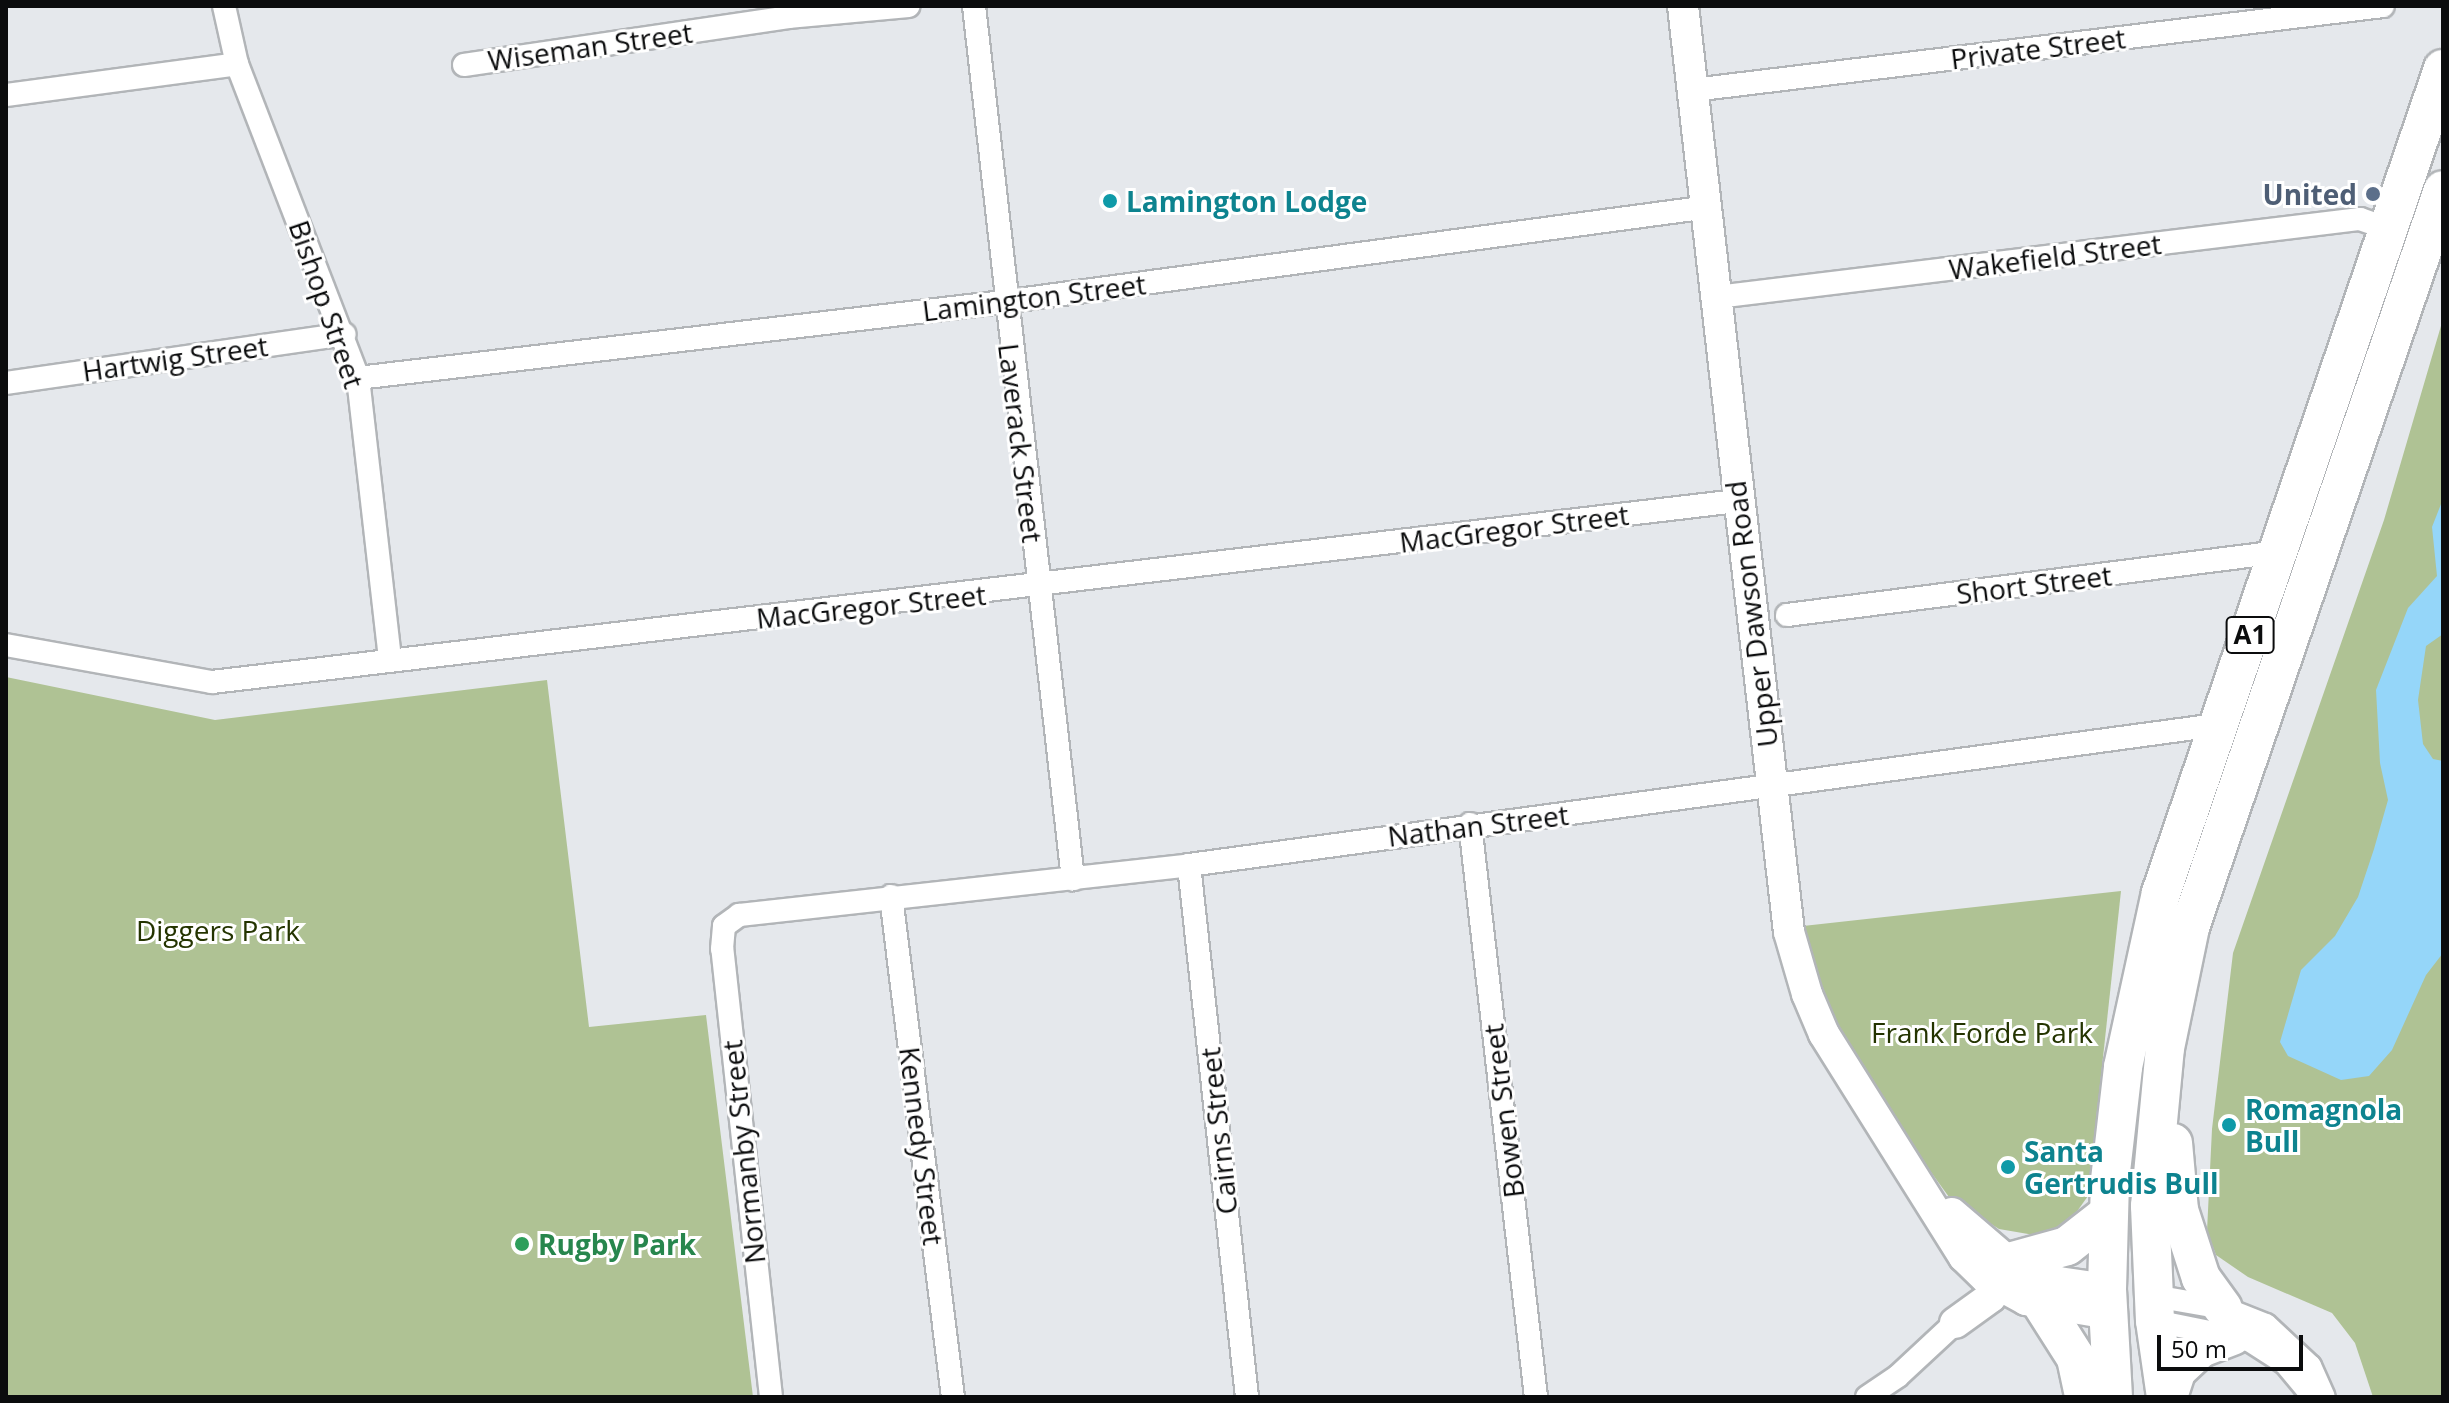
<!DOCTYPE html>
<html>
<head>
<meta charset="utf-8">
<style>
	body { margin:0 }
	#map { position:relative; width:2449px; height:1403px; overflow:hidden; background:#e5e8ec; font-family:"Open Sans",sans-serif }
	div>[style] { position:absolute }
	.green>* { inset:0; background:#afc294 }
	.water>* { inset:0; background:#95d6f9 }
	.roads { filter:drop-shadow(2px 0 #b2b5b8) drop-shadow(-2px 0 #b2b5b8) drop-shadow(0 2px #b2b5b8) drop-shadow(0 -2px #b2b5b8) }
	.street>* { height:22px; margin:-11px; padding:0 11px; transform-origin:11px; border-radius:11px; background:#fff }
	.secondary>* { height:30px; margin:-15px; padding:0 15px; transform-origin:15px; border-radius:15px; background:#fff }
	.highway>* { height:38px; margin:-19px; padding:0 19px; transform-origin:19px; border-radius:19px; background:#fff }
	.dots>* { width:22px; height:22px; translate:-50% -50%; box-sizing:border-box; border:4px solid #fff; border-radius:50% }
	span { translate:-50% -50%; white-space:nowrap; text-align:center; line-height:1.15; -webkit-text-stroke:6px #fff; paint-order:stroke }
	.shield-label span { padding:2px 6px; background:#fff; border:2px solid; border-radius:6px; -webkit-text-stroke-width:0 }
	.shield-label { font-size:26px; color:#0b0c0d; font-weight:700 }
	.street-label { font-size:28px; color:#0b0c0d }
	.service-label { font-size:28px; color:#4e5e75; font-weight:700 }
	.right { translate:-100% -50%; text-align:right }
	.culture-label { font-size:28px; color:#0d838f; font-weight:700 }
	.left { translate:0 -50%; text-align:left }
	.park-label { font-size:28px; color:#243400 }
	.leisure-label { font-size:28px; color:#27864d; font-weight:700 }
	.frame { position:absolute; inset:0; border:8px solid #0b0c0d; pointer-events:none }
	.scale { position:absolute; left:2157px; top:1335px; width:146px; height:36px; box-sizing:border-box; border:4px solid #0b0c0d; border-top:0; padding-left:10px; font-size:24px; line-height:28px; white-space:nowrap; color:#0b0c0d; -webkit-text-stroke:6px #fff; paint-order:stroke }
</style>
</head>
<body>
<div id="map">
	<div class="green">
		<i style="clip-path:polygon(2443px 319px,2443px 1397px,2373px 1397px,2355px 1343px,2332px 1313px,2248px 1277px,2216px 1255px,2207px 1231px,2212px 1129px,2233px 953px,2384px 520px)"></i>
		<i style="clip-path:polygon(6px 677px,215px 720px,547px 680px,589px 1027px,706px 1015px,753px 1397px,6px 1397px)"></i>
		<i style="clip-path:polygon(2121px 891px,2088px 1196px,2065px 1228px,2034px 1235px,1999px 1229px,1949px 1197px,1880px 1102px,1822px 1000px,1803px 926px)"></i>
	</div>
	<div class="water">
		<i style="clip-path:polygon(2443px 499px,2443px 634px,2426px 646px,2418px 700px,2423px 744px,2433px 759px,2443px 761px,2443px 953px,2426px 975px,2392px 1050px,2369px 1076px,2341px 1080px,2288px 1056px,2280px 1042px,2301px 970px,2335px 936px,2358px 897px,2374px 849px,2388px 800px,2380px 763px,2376px 690px,2408px 608px,2437px 576px,2432px 527px)"></i>
	</div>
	<div class="roads">
		<div class="street">
			<i style="left:224px;top:6px;width:59px;rotate:77.4deg"></i>
			<i style="left:237px;top:64px;width:337px;rotate:68.9deg"></i>
			<i style="left:358px;top:378px;width:284px;rotate:83.5deg"></i>
			<i style="left:974px;top:6px;width:879px;rotate:83.53deg"></i>
			<i style="left:464px;top:65px;width:328px;rotate:-8.4deg"></i>
			<i style="left:788px;top:17px;width:121px;rotate:-5.2deg"></i>
			<i style="left:1693px;top:90px;width:695px;rotate:-6.94deg"></i>
			<i style="left:6px;top:95px;width:233px;rotate:-7.6deg"></i>
			<i style="left:1717px;top:297px;width:648px;rotate:-6.92deg"></i>
			<i style="left:2360px;top:219px;width:34px;rotate:19deg"></i>
			<i style="left:358px;top:378px;width:649px;rotate:-6.72deg"></i>
			<i style="left:1003px;top:302px;width:711px;rotate:-7.67deg"></i>
			<i style="left:6px;top:383px;width:342px;rotate:-8.2deg"></i>
			<i style="left:1787px;top:615px;width:498px;rotate:-7.3deg"></i>
			<i style="left:6px;top:645px;width:209px;rotate:10.2deg"></i>
			<i style="left:212px;top:682px;width:1536px;rotate:-6.77deg"></i>
			<i style="left:1470px;top:824px;width:577px;rotate:83.43deg"></i>
			<i style="left:1189px;top:865px;width:535px;rotate:83.78deg"></i>
			<i style="left:891px;top:896px;width:505px;rotate:82.95deg"></i>
			<i style="left:2154px;top:1296px;width:70px;rotate:9.9deg"></i>
			<i style="left:2223px;top:1308px;width:46px;rotate:21.6deg"></i>
			<i style="left:2266px;top:1325px;width:60px;rotate:43deg"></i>
			<i style="left:2310px;top:1366px;width:34px;rotate:66deg"></i>
			<i style="left:2155px;top:1321px;width:96px;rotate:11.4deg"></i>
			<i style="left:2249px;top:1340px;width:43px;rotate:32.6deg"></i>
			<i style="left:2285px;top:1363px;width:38px;rotate:50deg"></i>
			<i style="left:771px;top:1397px;width:451px;rotate:-96.2deg"></i>
			<i style="left:722px;top:949px;width:23px;rotate:-85deg"></i>
			<i style="left:724px;top:926px;width:19px;rotate:-36deg"></i>
			<i style="left:739px;top:915px;width:453px;rotate:-6.3deg"></i>
			<i style="left:1189px;top:865px;width:1037px;rotate:-7.76deg"></i>
			<i style="left:1867px;top:1397px;width:37px;rotate:-34deg"></i>
			<i style="left:1898px;top:1376px;width:78px;rotate:-42.9deg"></i>
		</div>
		<div class="secondary">
			<i style="left:1683px;top:6px;width:932px;rotate:83.47deg"></i>
			<i style="left:1789px;top:932px;width:65px;rotate:73.8deg"></i>
			<i style="left:1807px;top:994px;width:43px;rotate:67deg"></i>
			<i style="left:1824px;top:1034px;width:263px;rotate:57.9deg"></i>
			<i style="left:1964px;top:1257px;width:30px;rotate:44deg"></i>
			<i style="left:1986px;top:1278px;width:46px;rotate:28.8deg"></i>
			<i style="left:2026px;top:1300px;width:84px;rotate:9.6deg"></i>
			<i style="left:1952px;top:1213px;width:75px;rotate:40.7deg"></i>
			<i style="left:2009px;top:1262px;width:54px;rotate:21.8deg"></i>
			<i style="left:2059px;top:1282px;width:49px;rotate:8.3deg"></i>
			<i style="left:1955px;top:1323px;width:44px;rotate:-35.8deg"></i>
			<i style="left:1991px;top:1297px;width:33px;rotate:-63deg"></i>
		</div>
		<div class="highway">
			<i style="left:2173px;top:1143px;width:67px;rotate:84.9deg"></i>
			<i style="left:2179px;top:1210px;width:71px;rotate:72.1deg"></i>
			<i style="left:2201px;top:1278px;width:37px;rotate:54deg"></i>
			<i style="left:2009px;top:1262px;width:60px;rotate:-15.4deg"></i>
			<i style="left:2067px;top:1246px;width:52px;rotate:-38deg"></i>
			<i style="left:2043px;top:1306px;width:62px;rotate:57.6deg"></i>
			<i style="left:2076px;top:1358px;width:40px;rotate:78deg"></i>
			<i style="left:2113px;top:1397px;width:108px;rotate:-93.2deg"></i>
			<i style="left:2107px;top:1289px;width:109px;rotate:-88.4deg"></i>
			<i style="left:2110px;top:1180px;width:114px;rotate:-83.4deg"></i>
			<i style="left:2123px;top:1067px;width:178px;rotate:-77.7deg"></i>
			<i style="left:2161px;top:893px;width:871px;rotate:-71.11deg"></i>
			<i style="left:2166px;top:1397px;width:77px;rotate:-98.2deg"></i>
			<i style="left:2155px;top:1321px;width:115px;rotate:-92.5deg"></i>
			<i style="left:2150px;top:1206px;width:159px;rotate:-84.6deg"></i>
			<i style="left:2165px;top:1048px;width:124px;rotate:-78.3deg"></i>
			<i style="left:2190px;top:927px;width:779px;rotate:-71.05deg"></i>
			<i style="left:2168px;top:1397px;width:28px;rotate:-72deg"></i>
			<i style="left:2177px;top:1370px;width:33px;rotate:-43deg"></i>
			<i style="left:2201px;top:1348px;width:34px;rotate:-21deg"></i>
		</div>
	</div>
	<div class="dots">
		<i style="left:2373px;top:194px;background:#5c6f8a"></i>
		<i style="left:1110px;top:201px;background:#0f9aa8"></i>
		<i style="left:2229px;top:1125px;background:#0f9aa8"></i>
		<i style="left:2008px;top:1167px;background:#0f9aa8"></i>
		<i style="left:522px;top:1244px;background:#2e9e5b"></i>
	</div>
	<div class="shield-label">
		<span style="left:2250px;top:635px">A1</span>
	</div>
	<div class="street-label">
		<span style="left:590px;top:46px;rotate:-8deg">Wiseman Street</span>
		<span style="left:2038px;top:48px;rotate:-7deg">Private Street</span>
		<span style="left:2055px;top:256px;rotate:-7deg">Wakefield Street</span>
		<span style="left:1034px;top:297px;rotate:-7deg">Lamington Street</span>
		<span style="left:327px;top:304px;rotate:71deg">Bishop Street</span>
		<span style="left:175px;top:358px;rotate:-8deg">Hartwig Street</span>
		<span style="left:1021px;top:443px;rotate:83deg">Laverack Street</span>
		<span style="left:1514px;top:528px;rotate:-7deg">MacGregor Street</span>
		<span style="left:2034px;top:584px;rotate:-7deg">Short Street</span>
		<span style="left:871px;top:606px;rotate:-6deg">MacGregor Street</span>
		<span style="left:1751px;top:614px;rotate:-97deg">Upper Dawson Road</span>
		<span style="left:1478px;top:825px;rotate:-7deg">Nathan Street</span>
		<span style="left:1503px;top:1111px;rotate:-97deg">Bowen Street</span>
		<span style="left:1218px;top:1131px;rotate:-96deg">Cairns Street</span>
		<span style="left:922px;top:1146px;rotate:83deg">Kennedy Street</span>
		<span style="left:743px;top:1152px;rotate:-96deg">Normanby Street</span>
	</div>
	<div class="service-label">
		<span class="right" style="left:2357px;top:194px">United</span>
	</div>
	<div class="culture-label">
		<span class="left" style="left:1126px;top:201px">Lamington Lodge</span>
		<span class="left" style="left:2245px;top:1125px">Romagnola<br>Bull</span>
		<span class="left" style="left:2024px;top:1167px">Santa<br>Gertrudis Bull</span>
	</div>
	<div class="park-label">
		<span style="left:218px;top:930px">Diggers Park</span>
		<span style="left:1982px;top:1032px">Frank Forde Park</span>
	</div>
	<div class="leisure-label">
		<span class="left" style="left:538px;top:1244px">Rugby Park</span>
	</div>
	<div class="frame"></div>
	<div class="scale">50 m</div>
</div>
</body>
</html>
